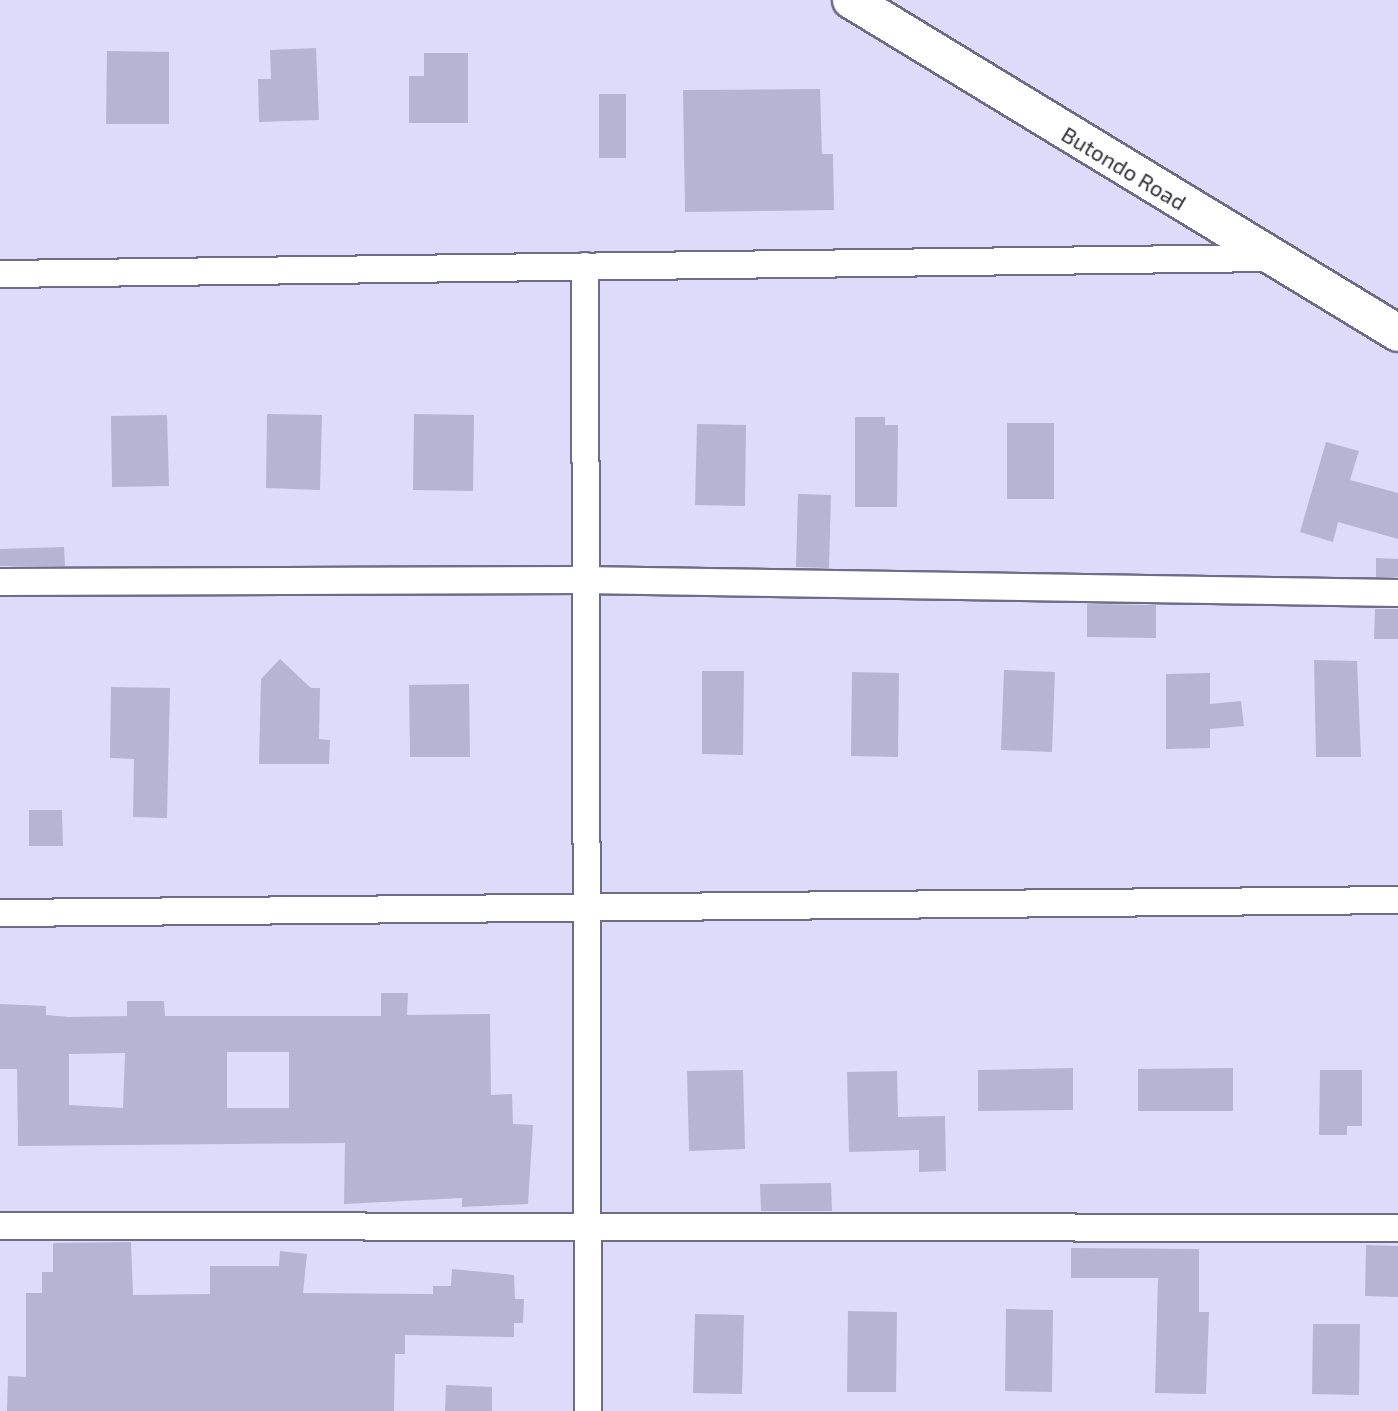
<!DOCTYPE html>
<html>
<head>
<meta charset="utf-8">
<style>
	body { margin:0 }
	#map { position:relative; width:1398px; height:1411px; overflow:hidden; background:#dedbfa; font-family:"Exo 2",sans-serif }
	div>[style] { position:absolute }
	.building>* { inset:0; background:#b6b4d2 }
	.roads { filter:drop-shadow(2px 0 #6f6c88) drop-shadow(-2px 0 #6f6c88) drop-shadow(0 2px #6f6c88) drop-shadow(0 -2px #6f6c88) }
	.street>* { height:26px; margin:-13px; padding:0 13px; transform-origin:13px; border-radius:13px; background:#fff }
	.secondary>* { height:36px; margin:-18px; padding:0 18px; transform-origin:18px; border-radius:18px; background:#fff }
	span { translate:-50% -50%; white-space:nowrap; text-align:center; line-height:1.15; -webkit-text-stroke:6px #fff; paint-order:stroke }
	.street-label { font-size:22px; color:#31303c }
</style>
</head>
<body>
<div id="map">
	<div class="building">
		<i style="clip-path:polygon(316px 48px,319px 120px,259px 122px,258px 79px,271px 79px,270px 50px)"></i>
		<i style="clip-path:polygon(107px 51px,169px 52px,169px 124px,106px 124px)"></i>
		<i style="clip-path:polygon(424px 53px,468px 53px,468px 123px,409px 123px,409px 76px,424px 76px)"></i>
		<i style="clip-path:polygon(820px 89px,822px 154px,833px 154px,834px 210px,685px 212px,683px 90px)"></i>
		<i style="clip-path:polygon(599px 94px,626px 94px,626px 158px,599px 158px)"></i>
		<i style="clip-path:polygon(267px 414px,322px 415px,320px 490px,266px 488px)"></i>
		<i style="clip-path:polygon(414px 414px,474px 415px,473px 491px,413px 490px)"></i>
		<i style="clip-path:polygon(167px 415px,169px 486px,112px 487px,111px 416px)"></i>
		<i style="clip-path:polygon(855px 417px,885px 417px,885px 425px,898px 425px,897px 507px,855px 507px)"></i>
		<i style="clip-path:polygon(1007px 423px,1054px 423px,1054px 499px,1007px 499px)"></i>
		<i style="clip-path:polygon(697px 424px,746px 425px,745px 506px,695px 505px)"></i>
		<i style="clip-path:polygon(1326px 442px,1359px 451px,1350px 480px,1398px 493px,1398px 539px,1338px 522px,1333px 542px,1300px 532px)"></i>
		<i style="clip-path:polygon(798px 494px,831px 495px,829px 568px,796px 567px)"></i>
		<i style="clip-path:polygon(64px 547px,65px 566px,0 566px,0 549px)"></i>
		<i style="clip-path:polygon(1376px 558px,1398px 559px,1398px 577px,1376px 577px)"></i>
		<i style="clip-path:polygon(1087px 604px,1156px 605px,1156px 638px,1087px 637px)"></i>
		<i style="clip-path:polygon(1375px 609px,1398px 609px,1398px 639px,1374px 639px)"></i>
		<i style="clip-path:polygon(280px 659px,311px 688px,320px 688px,319px 739px,330px 740px,329px 764px,259px 764px,261px 679px)"></i>
		<i style="clip-path:polygon(1314px 660px,1357px 661px,1361px 757px,1316px 757px)"></i>
		<i style="clip-path:polygon(1004px 670px,1055px 672px,1052px 752px,1001px 750px)"></i>
		<i style="clip-path:polygon(702px 671px,744px 671px,743px 755px,702px 754px)"></i>
		<i style="clip-path:polygon(852px 672px,899px 673px,898px 757px,851px 756px)"></i>
		<i style="clip-path:polygon(1210px 673px,1210px 704px,1241px 701px,1244px 726px,1210px 729px,1210px 748px,1166px 749px,1166px 674px)"></i>
		<i style="clip-path:polygon(469px 684px,470px 757px,410px 757px,409px 685px)"></i>
		<i style="clip-path:polygon(111px 687px,170px 688px,167px 818px,133px 817px,134px 759px,110px 758px)"></i>
		<i style="clip-path:polygon(29px 810px,62px 810px,63px 846px,29px 846px)"></i>
		<i style="clip-path:polygon(evenodd,381px 993px,408px 993px,407px 1015px,490px 1014px,491px 1095px,512px 1094px,513px 1124px,533px 1125px,528px 1204px,462px 1207px,462px 1198px,344px 1204px,345px 1143px,18px 1146px,17px 1069px,0 1069px,0 1004px,46px 1006px,46px 1015px,69px 1017px,127px 1016px,127px 1001px,164px 1001px,165px 1016px,381px 1016px,381px 993px,227px 1052px,289px 1052px,289px 1108px,227px 1108px,227px 1052px,381px 993px,125px 1053px,123px 1108px,69px 1105px,69px 1054px,125px 1053px)"></i>
		<i style="clip-path:polygon(1073px 1068px,1073px 1110px,978px 1111px,978px 1070px)"></i>
		<i style="clip-path:polygon(1233px 1068px,1233px 1111px,1138px 1111px,1138px 1069px)"></i>
		<i style="clip-path:polygon(743px 1070px,745px 1149px,689px 1151px,687px 1071px)"></i>
		<i style="clip-path:polygon(1320px 1070px,1362px 1070px,1362px 1126px,1347px 1126px,1347px 1135px,1319px 1135px)"></i>
		<i style="clip-path:polygon(897px 1071px,898px 1117px,945px 1116px,946px 1171px,919px 1172px,919px 1150px,849px 1152px,847px 1072px)"></i>
		<i style="clip-path:polygon(831px 1183px,832px 1211px,761px 1211px,760px 1184px)"></i>
		<i style="clip-path:polygon(131px 1242px,133px 1295px,210px 1294px,210px 1266px,279px 1266px,280px 1251px,307px 1254px,303px 1293px,433px 1294px,433px 1286px,451px 1286px,452px 1269px,514px 1275px,515px 1299px,524px 1299px,523px 1323px,514px 1323px,514px 1337px,405px 1335px,405px 1354px,395px 1354px,394px 1411px,7px 1411px,8px 1376px,26px 1377px,26px 1293px,42px 1293px,42px 1272px,53px 1272px,53px 1243px)"></i>
		<i style="clip-path:polygon(1366px 1245px,1398px 1246px,1398px 1297px,1365px 1296px)"></i>
		<i style="clip-path:polygon(1071px 1248px,1199px 1249px,1199px 1312px,1209px 1312px,1206px 1394px,1155px 1393px,1158px 1278px,1071px 1278px)"></i>
		<i style="clip-path:polygon(1006px 1309px,1053px 1310px,1052px 1392px,1005px 1391px)"></i>
		<i style="clip-path:polygon(848px 1311px,897px 1312px,896px 1392px,847px 1392px)"></i>
		<i style="clip-path:polygon(695px 1314px,744px 1315px,742px 1394px,693px 1393px)"></i>
		<i style="clip-path:polygon(1313px 1324px,1360px 1324px,1359px 1395px,1312px 1394px)"></i>
		<i style="clip-path:polygon(446px 1385px,492px 1387px,492px 1411px,445px 1411px)"></i>
	</div>
	<div class="roads">
		<div class="street">
			<i style="left:585px;top:266px;width:1145px;rotate:89.85deg"></i>
			<i style="left:0;top:274px;width:1274px;rotate:-0.72deg"></i>
			<i style="left:0;top:582px;width:582px;rotate:-0.2deg"></i>
			<i style="left:582px;top:580px;width:816px;rotate:0.91deg"></i>
			<i style="left:0;top:913px;width:1398px;rotate:-0.53deg"></i>
			<i style="left:0;top:1226px;width:1398px;rotate:0.08deg"></i>
		</div>
		<div class="secondary">
			<i style="left:851px;top:0;width:640px;rotate:31.33deg"></i>
		</div>
	</div>
	<div class="street-label">
		<span style="left:1124px;top:168px;rotate:31deg">Butondo Road</span>
	</div>
</div>
</body>
</html>
